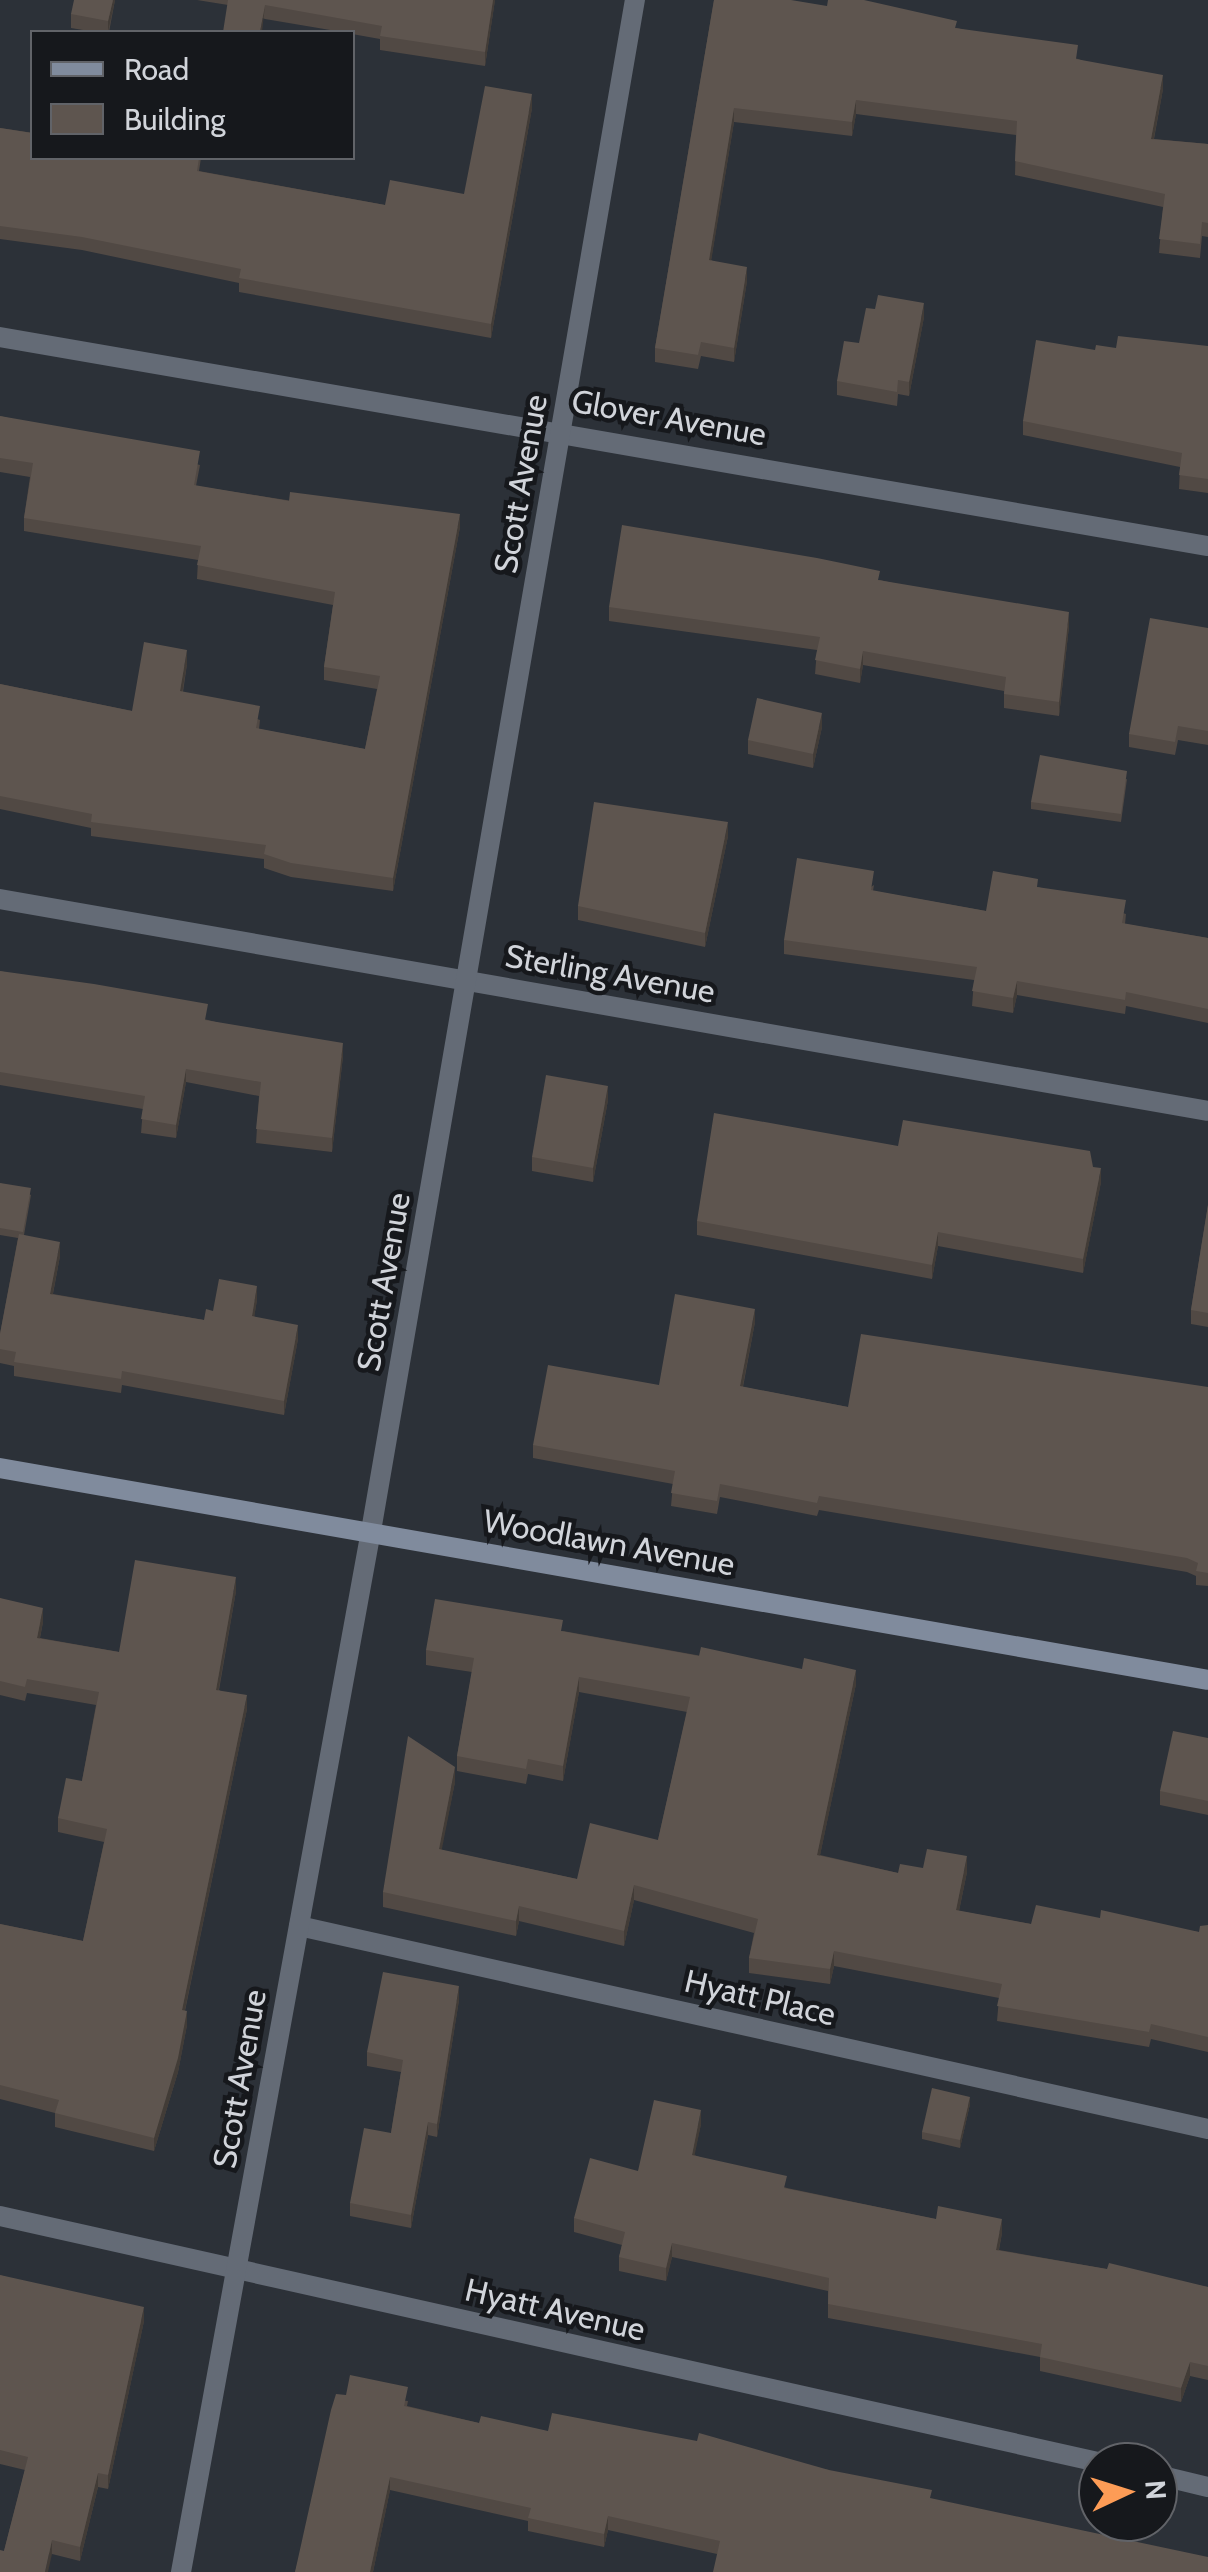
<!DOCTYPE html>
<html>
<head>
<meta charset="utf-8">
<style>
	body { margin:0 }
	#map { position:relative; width:1208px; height:2572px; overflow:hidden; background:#2c3138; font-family:Cabin,sans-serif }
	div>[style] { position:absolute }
	.street>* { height:20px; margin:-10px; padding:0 10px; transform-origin:10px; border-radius:10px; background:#646b76 }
	.secondary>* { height:20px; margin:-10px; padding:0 10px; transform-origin:10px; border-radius:10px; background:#808b9d }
	.wall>* { inset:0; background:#514944 }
	.shaded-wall>* { inset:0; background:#423c37 }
	.building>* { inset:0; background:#5e554f }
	span { translate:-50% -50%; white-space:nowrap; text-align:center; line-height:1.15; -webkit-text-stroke:9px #16181c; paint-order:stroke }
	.street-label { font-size:32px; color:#d1d4da }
	.legend { position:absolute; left:30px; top:30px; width:325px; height:130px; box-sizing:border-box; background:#16181c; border:2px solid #616368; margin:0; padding:12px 18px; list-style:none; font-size:30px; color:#d1d4da }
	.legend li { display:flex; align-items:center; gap:20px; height:50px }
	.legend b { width:50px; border:2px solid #616368 }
	.north { position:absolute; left:1078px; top:2442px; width:100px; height:100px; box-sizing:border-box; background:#16181c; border:2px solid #616368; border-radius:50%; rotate:86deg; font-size:28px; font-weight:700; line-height:40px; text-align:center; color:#d1d4da }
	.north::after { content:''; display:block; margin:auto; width:35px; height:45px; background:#fd9c56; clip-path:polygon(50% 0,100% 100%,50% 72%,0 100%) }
</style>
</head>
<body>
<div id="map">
	<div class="street">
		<i style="left:0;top:337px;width:1226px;rotate:9.82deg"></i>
		<i style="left:0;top:899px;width:1226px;rotate:9.95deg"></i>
		<i style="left:299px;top:1926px;width:931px;rotate:12.59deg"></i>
		<i style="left:0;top:2216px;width:1125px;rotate:12.63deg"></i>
		<i style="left:1158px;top:2475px;width:51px;rotate:13.5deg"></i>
		<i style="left:181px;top:2572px;width:1058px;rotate:-79.66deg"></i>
		<i style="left:371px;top:1531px;width:1554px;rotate:-80.22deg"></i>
	</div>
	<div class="secondary">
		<i style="left:0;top:1468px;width:1226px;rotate:9.95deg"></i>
	</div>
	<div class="wall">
		<i style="clip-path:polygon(115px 0,109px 32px,95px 32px,71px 28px,71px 14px)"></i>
		<i style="clip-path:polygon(197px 0,495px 0,485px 66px,380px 50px,380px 39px,352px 34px,352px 32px,342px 32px,265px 19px,228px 5px)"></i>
		<i style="clip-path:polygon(714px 0,957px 28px,1078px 59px,1163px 89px,1154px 139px,1208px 144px,1208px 237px,1202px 236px,1200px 258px,1159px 253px,1163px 207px,1015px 175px,1016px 135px,856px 114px,852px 136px,734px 122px,711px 260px,747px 281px,734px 362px,701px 356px,698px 369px,655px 362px,655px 348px)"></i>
		<i style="clip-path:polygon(532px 108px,491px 338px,239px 292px,239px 283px,82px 250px,0 239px,0 128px,201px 158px,199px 171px,385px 205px,464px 194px)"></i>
		<i style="clip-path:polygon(924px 317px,909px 396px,898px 394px,897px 406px,837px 395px,837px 381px,859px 343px)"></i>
		<i style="clip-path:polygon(1208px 346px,1208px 493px,1179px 489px,1180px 467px,1023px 435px,1023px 421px,1095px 350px,1116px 348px)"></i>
		<i style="clip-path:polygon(0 416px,200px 465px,196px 486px,460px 527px,393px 891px,291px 877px,264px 868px,264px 859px,91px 836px,91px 828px,0 809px,0 684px,132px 711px,187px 664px,183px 692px,260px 720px,259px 729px,365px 749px,377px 689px,324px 680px,324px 667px,333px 605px,197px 579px,198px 560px,24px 531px,24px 518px,30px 477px,0 472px)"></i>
		<i style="clip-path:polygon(880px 580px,1069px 626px,1059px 716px,1004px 708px,1004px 691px,863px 665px,860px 683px,815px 674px,817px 650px,609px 621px,609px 607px)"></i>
		<i style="clip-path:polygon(1208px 628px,1208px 745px,1178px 740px,1175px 755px,1129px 747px,1129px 734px)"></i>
		<i style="clip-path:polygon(822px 727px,813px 768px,748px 754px,748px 740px)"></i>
		<i style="clip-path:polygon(1127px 779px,1121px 822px,1031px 809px,1031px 802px)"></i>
		<i style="clip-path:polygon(728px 836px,705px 947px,578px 920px,578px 906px)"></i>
		<i style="clip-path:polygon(874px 885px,873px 891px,986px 911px,1038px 887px,1126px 914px,1125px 924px,1208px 938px,1208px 1023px,1126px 1006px,1125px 1014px,1017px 995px,1013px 1013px,972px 1006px,974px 980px,784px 954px,784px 940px)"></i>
		<i style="clip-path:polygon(0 971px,208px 1020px,343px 1056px,332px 1152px,256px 1143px,259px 1096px,186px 1082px,176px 1138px,141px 1133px,143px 1109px,0 1085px)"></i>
		<i style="clip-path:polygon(608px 1100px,593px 1182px,532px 1171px,532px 1157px)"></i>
		<i style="clip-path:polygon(898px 1146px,1093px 1167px,1101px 1182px,1083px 1273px,938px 1246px,932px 1279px,697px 1235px,697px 1221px)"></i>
		<i style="clip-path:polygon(0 1183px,31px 1195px,24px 1235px,60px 1256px,53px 1294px,204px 1320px,213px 1311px,257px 1300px,254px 1317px,298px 1339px,284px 1415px,122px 1385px,121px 1393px,14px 1376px,14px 1366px,0 1363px,0 1334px,18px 1238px,0 1235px)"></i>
		<i style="clip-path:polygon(1208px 1205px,1208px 1327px,1191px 1324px,1191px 1310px)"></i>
		<i style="clip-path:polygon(755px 1322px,743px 1387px,848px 1407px,1208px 1387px,1208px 1586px,1196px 1585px,1196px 1576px,1187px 1572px,819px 1510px,817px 1516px,720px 1497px,717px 1514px,671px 1506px,673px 1484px,533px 1458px,533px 1445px,659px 1385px)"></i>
		<i style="clip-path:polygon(236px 1591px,219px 1690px,247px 1709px,185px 2011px,187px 2025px,178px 2072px,154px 2151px,55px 2127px,55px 2113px,0 2099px,0 1924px,83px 1941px,104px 1842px,58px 1832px,58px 1818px,82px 1781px,96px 1705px,27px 1693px,25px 1701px,0 1695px,0 1598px,43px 1622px,40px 1638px,119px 1652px)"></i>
		<i style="clip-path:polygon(563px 1631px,856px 1684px,820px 1855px,898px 1873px,923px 1868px,967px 1872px,959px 1911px,1031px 1924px,1100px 1918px,1199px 1932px,1208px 1925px,1208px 2052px,1151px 2039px,1149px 2047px,997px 2021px,999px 1998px,834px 1966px,830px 1984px,749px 1973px,749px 1958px,754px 1933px,634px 1900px,624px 1946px,519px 1921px,516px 1936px,383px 1907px,383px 1892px,455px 1782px,441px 1850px,577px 1879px,658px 1840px,687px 1712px,579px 1692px,563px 1781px,528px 1774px,526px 1784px,457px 1771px,457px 1756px,472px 1672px,426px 1665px,426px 1650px)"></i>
		<i style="clip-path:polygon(1208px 1738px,1208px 1815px,1160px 1805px,1160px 1791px)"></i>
		<i style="clip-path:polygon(459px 2000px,437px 2137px,428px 2135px,411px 2228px,350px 2216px,350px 2203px,391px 2133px,401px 2072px,367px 2066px,367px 2052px)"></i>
		<i style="clip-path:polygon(970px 2104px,960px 2148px,922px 2139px,922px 2132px)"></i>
		<i style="clip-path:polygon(701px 2124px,694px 2155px,787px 2188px,1002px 2233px,999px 2250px,1208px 2287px,1208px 2380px,1190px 2376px,1181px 2402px,1040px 2371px,1040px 2357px,828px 2318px,828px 2291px,672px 2257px,666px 2281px,619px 2271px,619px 2257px,622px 2245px,574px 2232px,574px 2218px)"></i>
		<i style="clip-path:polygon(0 2275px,144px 2321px,108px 2489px,98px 2487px,80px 2561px,52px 2554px,4px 2551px,25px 2470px,0 2464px)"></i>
		<i style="clip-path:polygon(346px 2395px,408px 2401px,407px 2406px,479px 2423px,829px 2470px,717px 2554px,608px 2530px,604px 2547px,528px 2531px,528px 2521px,390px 2490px,373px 2572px,295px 2572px)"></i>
	</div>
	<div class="shaded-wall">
		<i style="clip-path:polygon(113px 0,115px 0,108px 32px,108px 21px)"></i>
		<i style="clip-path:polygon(493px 0,495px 0,485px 66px,485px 52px)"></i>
		<i style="clip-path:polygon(265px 5px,262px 32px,260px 32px)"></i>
		<i style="clip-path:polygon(1163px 75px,1163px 89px,1151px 153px,1151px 139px)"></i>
		<i style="clip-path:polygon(532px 94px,532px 108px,491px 338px,491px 324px)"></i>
		<i style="clip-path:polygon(856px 100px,856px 114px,852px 136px,852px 122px)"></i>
		<i style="clip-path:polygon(734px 108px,734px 122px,709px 274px,709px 260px)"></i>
		<i style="clip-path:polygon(747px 267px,747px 281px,734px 362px,734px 348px)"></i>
		<i style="clip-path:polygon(924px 303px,924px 317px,909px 396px,909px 382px)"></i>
		<i style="clip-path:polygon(460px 514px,460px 527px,393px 891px,393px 878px)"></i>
		<i style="clip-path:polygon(1069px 612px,1069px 626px,1059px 716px,1059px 702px)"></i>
		<i style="clip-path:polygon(187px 650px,187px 664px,180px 705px,180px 691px)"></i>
		<i style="clip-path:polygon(863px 651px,863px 665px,860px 683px,860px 669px)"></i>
		<i style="clip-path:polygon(822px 713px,822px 727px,813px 768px,813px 754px)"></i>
		<i style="clip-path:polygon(728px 822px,728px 836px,705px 947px,705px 933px)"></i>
		<i style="clip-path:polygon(1017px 981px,1017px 995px,1013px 1013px,1013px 998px)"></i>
		<i style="clip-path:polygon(343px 1043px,343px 1056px,332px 1152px,332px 1138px)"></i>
		<i style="clip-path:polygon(186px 1069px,186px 1082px,176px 1138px,176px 1125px)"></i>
		<i style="clip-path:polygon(608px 1086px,608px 1100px,593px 1182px,593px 1168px)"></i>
		<i style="clip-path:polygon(1101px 1168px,1101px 1182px,1083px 1273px,1083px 1259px)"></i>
		<i style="clip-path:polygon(938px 1232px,938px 1246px,932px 1279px,932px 1265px)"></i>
		<i style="clip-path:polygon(60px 1242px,60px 1256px,50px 1308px,50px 1294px)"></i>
		<i style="clip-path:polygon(257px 1286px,257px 1300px,252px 1330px,252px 1316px)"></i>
		<i style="clip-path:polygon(755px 1309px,755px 1322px,740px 1400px,740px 1386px)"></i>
		<i style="clip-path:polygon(298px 1325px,298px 1339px,284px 1415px,284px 1401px)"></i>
		<i style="clip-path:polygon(236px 1577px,236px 1591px,216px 1704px,216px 1690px)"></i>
		<i style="clip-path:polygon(43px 1608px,43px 1622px,37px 1652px,37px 1638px)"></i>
		<i style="clip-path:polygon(856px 1670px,856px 1684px,817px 1870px,817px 1855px)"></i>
		<i style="clip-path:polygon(579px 1677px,579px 1692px,563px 1781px,563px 1766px)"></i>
		<i style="clip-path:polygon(247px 1695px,247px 1709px,182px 2024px,182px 2010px)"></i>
		<i style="clip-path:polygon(455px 1767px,455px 1782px,439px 1864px,439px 1849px)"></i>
		<i style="clip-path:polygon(967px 1856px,967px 1872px,956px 1925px,956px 1910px)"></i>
		<i style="clip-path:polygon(634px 1885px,634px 1900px,624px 1946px,624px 1931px)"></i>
		<i style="clip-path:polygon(519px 1906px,519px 1921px,516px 1936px,516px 1921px)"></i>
		<i style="clip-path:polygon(834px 1951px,834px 1966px,830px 1984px,830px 1969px)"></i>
		<i style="clip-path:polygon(459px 1986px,459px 2000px,437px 2137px,437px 2124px)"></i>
		<i style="clip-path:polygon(187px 2011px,187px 2025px,178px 2072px,154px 2151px,154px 2138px)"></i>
		<i style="clip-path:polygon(970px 2097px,970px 2104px,960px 2148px,960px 2140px)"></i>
		<i style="clip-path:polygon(701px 2110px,701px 2124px,692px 2168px,692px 2155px)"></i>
		<i style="clip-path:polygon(428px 2122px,428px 2135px,411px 2228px,411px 2215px)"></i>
		<i style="clip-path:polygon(1002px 2219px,1002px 2233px,996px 2263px,996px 2250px)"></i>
		<i style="clip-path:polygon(672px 2243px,672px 2257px,666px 2281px,666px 2268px)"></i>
		<i style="clip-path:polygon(144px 2307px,144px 2321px,108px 2489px,108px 2475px)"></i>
		<i style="clip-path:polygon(1190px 2362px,1190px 2376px,1181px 2402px,1181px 2388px)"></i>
		<i style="clip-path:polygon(98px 2473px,98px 2487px,80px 2561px,80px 2547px)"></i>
		<i style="clip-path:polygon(390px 2477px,390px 2490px,373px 2572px,370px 2572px)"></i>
		<i style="clip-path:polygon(608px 2516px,608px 2530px,604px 2547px,604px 2534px)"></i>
		<i style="clip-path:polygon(52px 2540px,52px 2554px,48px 2572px,45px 2572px)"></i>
	</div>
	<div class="building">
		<i style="clip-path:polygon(74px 0,113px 0,108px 21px,71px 14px)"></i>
		<i style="clip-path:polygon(228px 0,493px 0,485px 52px,380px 36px,382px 26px,265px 5px,260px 32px,223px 32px)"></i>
		<i style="clip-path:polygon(714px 0,791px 0,827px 6px,828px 0,864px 0,957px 21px,955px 28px,1078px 45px,1076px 59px,1163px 75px,1151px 139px,1208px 144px,1208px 223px,1202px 222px,1200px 244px,1159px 239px,1165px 194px,1015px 161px,1017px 121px,856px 100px,852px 122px,734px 108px,709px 260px,747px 267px,734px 348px,701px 342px,698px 355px,655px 348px)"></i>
		<i style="clip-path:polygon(485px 86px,532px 94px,491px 324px,239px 278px,241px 269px,82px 237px,0 226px,0 128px,32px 133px,32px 158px,199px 158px,197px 171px,385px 205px,390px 180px,464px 194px)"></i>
		<i style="clip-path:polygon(878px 295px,924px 303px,909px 382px,898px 380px,897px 392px,837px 381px,844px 341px,859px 343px,866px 308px,875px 309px)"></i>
		<i style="clip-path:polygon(1118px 336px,1208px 346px,1208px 479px,1179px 475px,1182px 453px,1023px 421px,1036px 340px,1095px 350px,1096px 345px,1116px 348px)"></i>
		<i style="clip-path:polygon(0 416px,200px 451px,194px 485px,289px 501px,290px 492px,460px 514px,393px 878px,291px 863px,264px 854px,266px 845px,91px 822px,92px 814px,0 796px,0 684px,132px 711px,144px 642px,187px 650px,180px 691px,260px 706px,256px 728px,365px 749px,380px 676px,324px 667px,335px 592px,197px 565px,201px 546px,24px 518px,33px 463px,0 458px)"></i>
		<i style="clip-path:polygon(622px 525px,817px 558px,880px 571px,878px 580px,1069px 612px,1059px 702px,1004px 694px,1006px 677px,863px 651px,860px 669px,815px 660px,820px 637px,609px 607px)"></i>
		<i style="clip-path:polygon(1150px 618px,1208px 628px,1208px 731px,1178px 726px,1175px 742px,1129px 734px)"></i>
		<i style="clip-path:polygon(757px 698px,822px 713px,813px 754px,748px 740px)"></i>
		<i style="clip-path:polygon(1040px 755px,1127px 771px,1121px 814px,1031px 802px)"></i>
		<i style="clip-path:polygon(594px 802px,728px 822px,705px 933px,578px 906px)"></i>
		<i style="clip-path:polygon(797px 858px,874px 871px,871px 890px,986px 911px,993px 871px,1038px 879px,1037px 887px,1126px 900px,1122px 923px,1208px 938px,1208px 1009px,1126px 992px,1125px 1000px,1017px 981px,1013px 998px,972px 991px,977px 967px,784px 940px)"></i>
		<i style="clip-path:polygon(0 971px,94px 984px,208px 1004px,205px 1020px,343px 1043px,332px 1138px,256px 1129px,261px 1082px,186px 1069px,176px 1125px,141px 1119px,145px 1096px,0 1072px)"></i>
		<i style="clip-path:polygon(546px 1075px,608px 1086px,593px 1168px,532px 1157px)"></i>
		<i style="clip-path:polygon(714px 1113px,898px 1146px,903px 1120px,1090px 1151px,1093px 1167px,1101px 1168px,1083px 1259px,938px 1232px,932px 1265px,697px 1221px)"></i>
		<i style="clip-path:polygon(0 1183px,31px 1188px,23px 1232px,0 1228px)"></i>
		<i style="clip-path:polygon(1208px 1205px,1208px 1313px,1191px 1310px)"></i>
		<i style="clip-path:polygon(19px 1234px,60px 1242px,50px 1294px,204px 1320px,206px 1309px,213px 1311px,219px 1279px,257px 1286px,252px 1316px,298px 1325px,284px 1401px,122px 1371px,121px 1379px,14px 1362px,16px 1352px,0 1349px,0 1334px)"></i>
		<i style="clip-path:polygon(675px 1294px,755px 1309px,740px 1386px,848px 1407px,861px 1334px,1208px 1387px,1208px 1573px,1196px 1571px,1198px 1563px,1187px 1558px,819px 1496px,817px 1503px,720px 1484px,717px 1501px,671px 1493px,675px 1471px,533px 1445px,548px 1365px,659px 1385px)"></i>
		<i style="clip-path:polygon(135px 1560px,236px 1577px,216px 1690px,247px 1695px,182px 2010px,187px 2011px,178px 2058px,154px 2138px,55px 2113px,59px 2100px,0 2085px,0 1924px,83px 1941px,107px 1829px,58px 1818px,66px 1778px,82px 1781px,99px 1692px,27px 1679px,25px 1687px,0 1681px,0 1598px,43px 1608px,37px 1638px,119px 1652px)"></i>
		<i style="clip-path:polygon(435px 1599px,563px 1620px,561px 1631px,699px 1656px,701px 1647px,802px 1669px,804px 1658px,856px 1670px,817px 1855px,898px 1873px,900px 1864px,923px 1868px,927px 1849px,967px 1856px,956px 1910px,1031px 1924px,1036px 1905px,1100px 1918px,1101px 1910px,1199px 1932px,1200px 1926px,1208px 1925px,1208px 2037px,1151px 2024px,1149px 2032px,997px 2006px,1002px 1984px,834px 1951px,830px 1969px,749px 1958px,758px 1919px,634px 1885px,624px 1931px,519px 1906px,516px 1921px,383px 1892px,408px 1736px,455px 1767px,439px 1849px,577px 1879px,590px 1823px,658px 1840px,690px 1697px,579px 1677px,563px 1766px,528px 1759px,526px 1769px,457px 1756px,474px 1658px,426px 1650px)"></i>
		<i style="clip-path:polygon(1173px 1731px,1208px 1738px,1208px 1801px,1160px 1791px)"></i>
		<i style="clip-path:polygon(383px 1972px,459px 1986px,437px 2124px,428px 2122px,411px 2215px,350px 2203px,364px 2128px,391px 2133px,403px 2060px,367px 2052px)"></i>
		<i style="clip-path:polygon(932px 2088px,970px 2097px,960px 2140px,922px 2132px)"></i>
		<i style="clip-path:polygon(654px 2100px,701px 2110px,692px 2155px,787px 2176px,784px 2188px,936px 2219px,938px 2206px,1002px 2219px,996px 2250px,1107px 2269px,1109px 2263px,1208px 2287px,1208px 2366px,1190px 2362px,1181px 2388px,1040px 2357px,1042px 2344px,828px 2304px,829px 2278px,672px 2243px,666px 2268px,619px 2257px,625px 2232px,574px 2218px,590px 2158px,638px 2171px)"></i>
		<i style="clip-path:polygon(0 2275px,144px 2307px,108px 2475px,98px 2473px,80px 2547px,52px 2540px,45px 2572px,0 2572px,0 2550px,4px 2551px,28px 2457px,0 2450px)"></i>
		<i style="clip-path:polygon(350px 2375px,408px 2387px,404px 2406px,479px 2423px,481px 2416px,548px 2431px,552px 2413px,697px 2441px,699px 2433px,829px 2470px,932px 2490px,930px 2498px,1208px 2557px,1208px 2572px,713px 2572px,720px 2541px,608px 2516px,604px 2534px,528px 2518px,531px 2508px,390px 2477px,370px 2572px,295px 2572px,331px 2410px,336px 2394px,346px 2395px)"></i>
	</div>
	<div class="street-label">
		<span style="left:669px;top:418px;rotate:10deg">Glover Avenue</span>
		<span style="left:521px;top:484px;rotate:-80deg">Scott Avenue</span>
		<span style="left:610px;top:974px;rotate:10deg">Sterling Avenue</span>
		<span style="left:384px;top:1282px;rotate:-80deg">Scott Avenue</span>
		<span style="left:609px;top:1543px;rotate:10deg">Woodlawn Avenue</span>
		<span style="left:760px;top:1998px;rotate:13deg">Hyatt Place</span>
		<span style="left:240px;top:2079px;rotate:-80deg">Scott Avenue</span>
		<span style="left:555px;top:2310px;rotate:13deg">Hyatt Avenue</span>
	</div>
	<ul class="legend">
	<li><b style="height:12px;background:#808b9d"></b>Road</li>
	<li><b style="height:28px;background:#5e554f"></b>Building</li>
	</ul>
	<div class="north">N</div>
</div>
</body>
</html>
